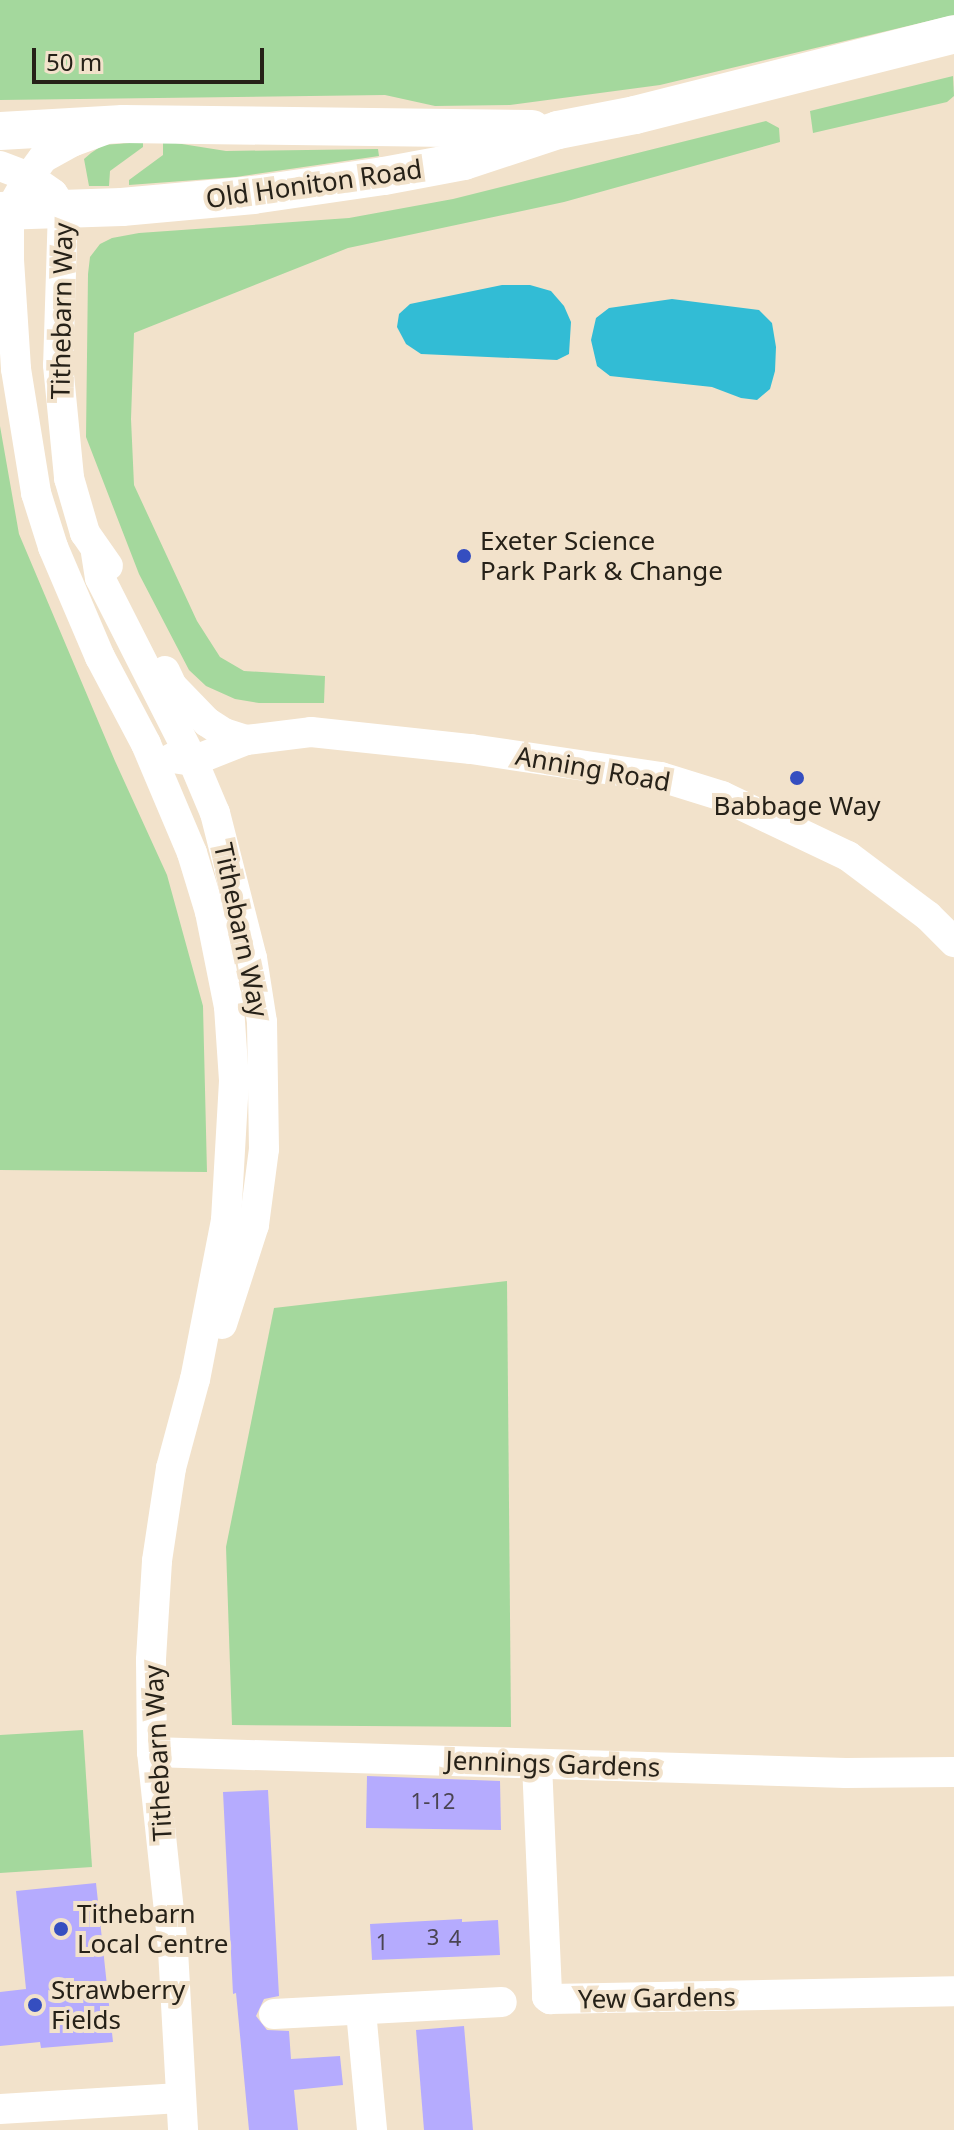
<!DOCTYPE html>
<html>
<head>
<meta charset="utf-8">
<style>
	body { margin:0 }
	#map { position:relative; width:954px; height:2130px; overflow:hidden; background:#f2e2cb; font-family:"Noto Sans",sans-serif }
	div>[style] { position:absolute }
	.green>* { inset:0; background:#a4d89d }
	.water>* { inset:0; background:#32bcd5 }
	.building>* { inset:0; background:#b5abfe }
	.minor>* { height:30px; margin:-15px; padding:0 15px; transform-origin:15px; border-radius:15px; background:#fff }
	.tertiary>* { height:38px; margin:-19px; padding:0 19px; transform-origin:19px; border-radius:19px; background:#fff }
	.dots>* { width:22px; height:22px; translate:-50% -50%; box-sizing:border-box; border:4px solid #f2e2cb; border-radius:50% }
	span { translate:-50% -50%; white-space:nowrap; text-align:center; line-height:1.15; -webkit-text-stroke:8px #f2e2cb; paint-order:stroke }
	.number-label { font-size:22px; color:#4a4452 }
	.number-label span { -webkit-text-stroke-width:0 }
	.street-label { font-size:26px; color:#262118 }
	.poi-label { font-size:26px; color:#262118 }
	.left { translate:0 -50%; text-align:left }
	.scale { position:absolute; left:32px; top:48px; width:232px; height:36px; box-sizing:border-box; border:4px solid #262118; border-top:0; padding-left:10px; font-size:24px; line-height:28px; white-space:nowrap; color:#262118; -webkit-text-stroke:6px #f2e2cb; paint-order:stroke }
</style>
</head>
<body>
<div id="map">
	<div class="green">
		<i style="clip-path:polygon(0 0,954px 0,954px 15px,660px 85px,510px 105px,435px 106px,385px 95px,0 100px)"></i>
		<i style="clip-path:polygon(953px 76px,954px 96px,947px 102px,813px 133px,810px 111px)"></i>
		<i style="clip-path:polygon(766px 121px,779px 128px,780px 142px,564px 202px,348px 248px,134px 333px,131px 419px,134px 485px,197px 621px,220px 657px,244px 671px,325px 676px,324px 703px,259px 703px,235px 699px,206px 686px,189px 670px,139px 574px,86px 437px,88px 274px,90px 257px,100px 244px,112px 238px,139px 233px,349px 218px,453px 199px)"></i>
		<i style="clip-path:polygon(163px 141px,226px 151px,378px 149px,379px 156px,236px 177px,129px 185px,129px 180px,163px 155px)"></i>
		<i style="clip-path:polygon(143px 142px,143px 147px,110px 171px,109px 186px,89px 186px,84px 159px,91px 153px,103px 145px)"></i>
		<i style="clip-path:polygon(0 426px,19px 534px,115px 761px,167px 875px,203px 1006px,207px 1172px,0 1170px)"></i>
		<i style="clip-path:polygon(507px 1281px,511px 1727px,232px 1725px,226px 1547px,274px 1308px)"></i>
		<i style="clip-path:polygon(83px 1730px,92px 1867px,0 1873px,0 1735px)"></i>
	</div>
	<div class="water">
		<i style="clip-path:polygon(502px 285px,530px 285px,551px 291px,564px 306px,571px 322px,569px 354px,557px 360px,421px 354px,406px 344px,397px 327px,399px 314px,410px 304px)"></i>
		<i style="clip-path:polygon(672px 299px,759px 310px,772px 323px,776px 347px,775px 371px,770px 389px,757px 400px,741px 398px,712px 387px,610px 376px,597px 366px,591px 340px,596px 318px,609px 308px)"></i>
	</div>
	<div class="building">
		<i style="clip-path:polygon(367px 1776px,500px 1781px,501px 1830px,366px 1828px)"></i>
		<i style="clip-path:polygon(268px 1790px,279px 1996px,264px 1999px,256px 2016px,267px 2030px,289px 2031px,291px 2059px,340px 2056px,343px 2085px,294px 2090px,298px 2130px,249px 2130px,236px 1993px,233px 1994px,223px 1792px)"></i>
		<i style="clip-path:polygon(96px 1883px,113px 2042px,41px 2048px,40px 2042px,0 2046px,0 1992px,26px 1989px,16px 1891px)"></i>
		<i style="clip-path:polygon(462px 1919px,462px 1922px,498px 1920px,500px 1955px,372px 1960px,370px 1924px)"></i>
		<i style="clip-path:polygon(464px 2026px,473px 2130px,424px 2130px,416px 2030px)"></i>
	</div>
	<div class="minor">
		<i style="left:102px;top:131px;width:32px;rotate:160deg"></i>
		<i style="left:72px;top:142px;width:33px;rotate:151deg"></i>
		<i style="left:43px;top:158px;width:24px;rotate:126deg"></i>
		<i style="left:29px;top:177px;width:39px;rotate:120deg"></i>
		<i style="left:9px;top:211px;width:49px;rotate:90deg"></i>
		<i style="left:9px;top:260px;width:109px;rotate:86.3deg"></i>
		<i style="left:16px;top:369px;width:126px;rotate:80.8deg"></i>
		<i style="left:36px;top:493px;width:57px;rotate:72.5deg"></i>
		<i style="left:53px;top:547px;width:120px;rotate:66.9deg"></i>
		<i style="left:100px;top:657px;width:98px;rotate:62.1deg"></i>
		<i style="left:146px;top:744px;width:118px;rotate:67.1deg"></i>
		<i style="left:192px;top:853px;width:62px;rotate:73deg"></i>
		<i style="left:210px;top:912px;width:97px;rotate:78.7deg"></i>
		<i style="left:229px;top:1007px;width:74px;rotate:86.1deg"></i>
		<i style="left:234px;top:1081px;width:139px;rotate:93.3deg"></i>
		<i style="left:226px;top:1220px;width:162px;rotate:101deg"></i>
		<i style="left:195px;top:1379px;width:92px;rotate:105.1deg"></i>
		<i style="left:171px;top:1468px;width:94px;rotate:98.6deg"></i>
		<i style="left:157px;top:1561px;width:99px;rotate:93.5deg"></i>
		<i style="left:151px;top:1660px;width:92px;rotate:89.4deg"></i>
		<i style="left:152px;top:1752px;width:199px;rotate:83.9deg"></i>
		<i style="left:173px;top:1950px;width:180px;rotate:86.8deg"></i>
		<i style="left:0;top:166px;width:31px;rotate:21deg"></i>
		<i style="left:29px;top:177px;width:29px;rotate:35deg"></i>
		<i style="left:53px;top:194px;width:18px;rotate:56deg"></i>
		<i style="left:63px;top:209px;width:156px;rotate:91.8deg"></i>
		<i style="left:58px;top:365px;width:114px;rotate:84.4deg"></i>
		<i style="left:69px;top:478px;width:57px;rotate:73.8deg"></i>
		<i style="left:85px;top:533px;width:40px;rotate:55.1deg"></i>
		<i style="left:96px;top:553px;width:25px;rotate:81deg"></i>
		<i style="left:100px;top:578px;width:205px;rotate:63.1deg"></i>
		<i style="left:193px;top:761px;width:56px;rotate:67.1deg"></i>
		<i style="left:215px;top:813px;width:150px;rotate:75.7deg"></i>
		<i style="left:252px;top:958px;width:65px;rotate:81.1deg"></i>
		<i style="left:262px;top:1022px;width:127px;rotate:89.1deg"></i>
		<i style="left:264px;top:1149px;width:77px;rotate:97.5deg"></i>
		<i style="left:254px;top:1225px;width:104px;rotate:107.9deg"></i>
		<i style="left:165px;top:671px;width:17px;rotate:65deg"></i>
		<i style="left:172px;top:686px;width:50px;rotate:45.8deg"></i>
		<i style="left:207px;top:722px;width:20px;rotate:33deg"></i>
		<i style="left:224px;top:733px;width:23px;rotate:18deg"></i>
		<i style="left:172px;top:758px;width:21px;rotate:8deg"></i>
		<i style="left:193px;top:761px;width:57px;rotate:-21.6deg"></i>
		<i style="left:246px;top:740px;width:65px;rotate:-7deg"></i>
		<i style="left:311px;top:732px;width:161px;rotate:6.1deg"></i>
		<i style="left:471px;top:749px;width:192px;rotate:8.4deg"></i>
		<i style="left:661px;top:777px;width:64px;rotate:17.3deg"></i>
		<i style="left:722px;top:796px;width:140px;rotate:25.5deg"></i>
		<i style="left:848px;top:856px;width:100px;rotate:36.9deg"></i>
		<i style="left:928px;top:916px;width:37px;rotate:45deg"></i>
		<i style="left:152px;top:1752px;width:694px;rotate:1.73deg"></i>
		<i style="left:846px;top:1773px;width:108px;rotate:-0.5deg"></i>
		<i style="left:537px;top:1764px;width:233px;rotate:87.5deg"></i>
		<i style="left:547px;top:1997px;width:4px;rotate:34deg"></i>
		<i style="left:550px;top:1999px;width:404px;rotate:-1.1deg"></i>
		<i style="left:361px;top:2011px;width:120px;rotate:84.7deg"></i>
		<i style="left:274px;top:2014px;width:228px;rotate:-3deg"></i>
		<i style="left:0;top:2109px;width:180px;rotate:-3.5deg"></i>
	</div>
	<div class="tertiary">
		<i style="left:0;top:131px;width:123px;rotate:-3.3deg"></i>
		<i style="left:123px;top:124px;width:409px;rotate:0.7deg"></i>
		<i style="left:0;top:211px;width:122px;rotate:-1.9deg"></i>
		<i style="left:122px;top:207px;width:132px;rotate:-5.2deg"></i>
		<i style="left:253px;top:195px;width:132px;rotate:-8.3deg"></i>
		<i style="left:384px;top:176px;width:81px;rotate:-10.6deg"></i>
		<i style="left:464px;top:161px;width:99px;rotate:-18.3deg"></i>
		<i style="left:558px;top:130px;width:78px;rotate:-11deg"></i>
		<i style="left:635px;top:115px;width:329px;rotate:-14.2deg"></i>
	</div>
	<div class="dots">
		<i style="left:464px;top:556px;background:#354ec0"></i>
		<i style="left:797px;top:778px;background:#354ec0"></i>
		<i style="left:61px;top:1929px;background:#354ec0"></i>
		<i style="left:35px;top:2005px;background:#354ec0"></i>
	</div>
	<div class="number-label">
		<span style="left:433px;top:1801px">1-12</span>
		<span style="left:433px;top:1937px">3</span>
		<span style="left:455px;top:1938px">4</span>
		<span style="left:382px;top:1942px">1</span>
	</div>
	<div class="street-label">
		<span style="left:314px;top:184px;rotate:-8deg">Old Honiton Road</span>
		<span style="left:62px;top:311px;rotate:-89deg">Tithebarn Way</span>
		<span style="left:593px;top:769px;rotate:10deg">Anning Road</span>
		<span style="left:241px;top:930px;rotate:78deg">Tithebarn Way</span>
		<span style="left:158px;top:1753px;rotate:-93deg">Tithebarn Way</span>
		<span style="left:553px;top:1764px;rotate:2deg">Jennings Gardens</span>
		<span style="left:657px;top:1998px;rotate:-1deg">Yew Gardens</span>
	</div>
	<div class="poi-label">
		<span class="left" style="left:480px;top:556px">Exeter Science<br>Park Park &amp; Change</span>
		<span style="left:797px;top:806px">Babbage Way</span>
		<span class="left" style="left:77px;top:1929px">Tithebarn<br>Local Centre</span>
		<span class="left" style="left:51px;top:2005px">Strawberry<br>Fields</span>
	</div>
	<div class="scale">50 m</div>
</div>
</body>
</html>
